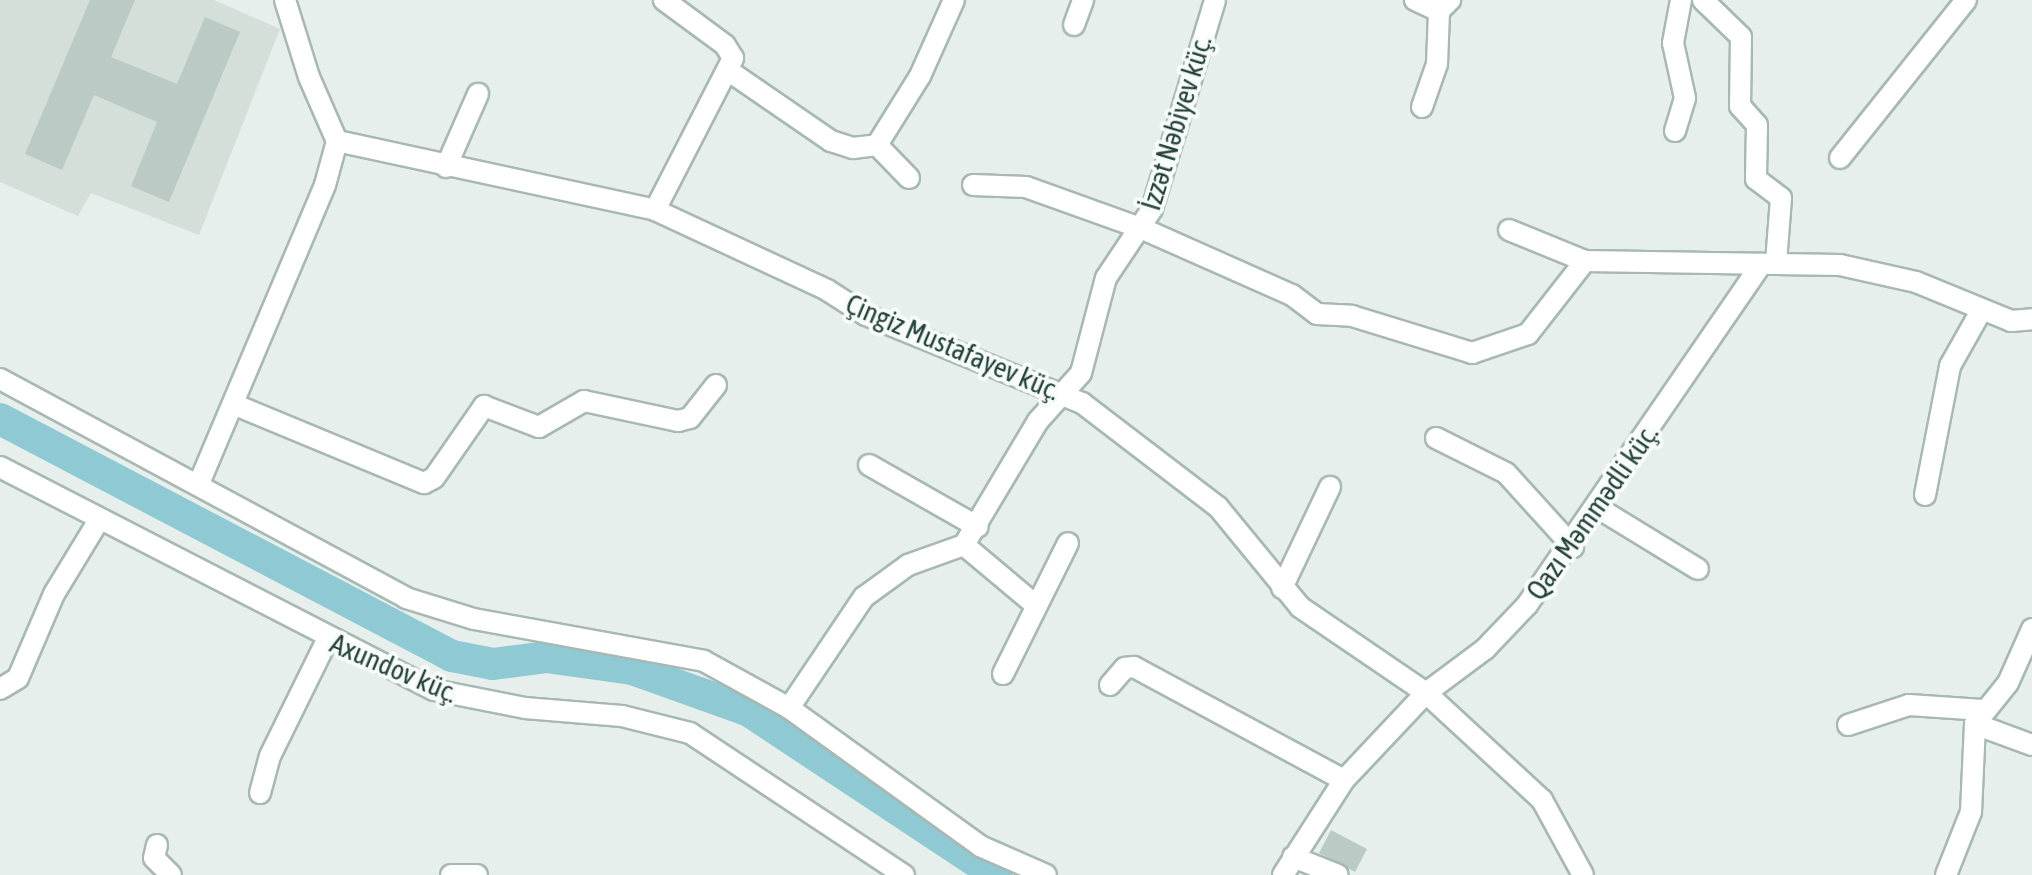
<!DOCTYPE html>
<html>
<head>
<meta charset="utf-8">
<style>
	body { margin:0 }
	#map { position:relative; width:2032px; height:875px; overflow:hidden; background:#e6efeb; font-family:"Asap Condensed",sans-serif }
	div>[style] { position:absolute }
	.built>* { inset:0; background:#d4dfda }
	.river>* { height:32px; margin:-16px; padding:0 16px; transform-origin:16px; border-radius:16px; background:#8ec9d4 }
	.building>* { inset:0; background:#bbcac4 }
	.roads { filter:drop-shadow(2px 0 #a8b8b2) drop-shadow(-2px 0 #a8b8b2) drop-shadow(0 2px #a8b8b2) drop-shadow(0 -2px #a8b8b2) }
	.minor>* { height:20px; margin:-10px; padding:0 10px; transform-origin:10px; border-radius:10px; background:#fff }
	span { translate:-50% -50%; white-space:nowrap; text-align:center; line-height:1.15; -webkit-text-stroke:8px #f7fbf9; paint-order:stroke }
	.street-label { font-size:28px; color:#24423a }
</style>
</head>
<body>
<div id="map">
	<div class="built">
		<i style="clip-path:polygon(0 0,214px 0,280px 29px,199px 235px,91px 193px,78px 216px,0 182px)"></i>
	</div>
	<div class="river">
		<i style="left:0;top:419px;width:510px;rotate:27.67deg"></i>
		<i style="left:452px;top:656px;width:42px;rotate:11deg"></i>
		<i style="left:493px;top:664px;width:53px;rotate:-7.5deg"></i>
		<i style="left:546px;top:657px;width:87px;rotate:7.9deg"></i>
		<i style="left:632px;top:669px;width:124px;rotate:19.7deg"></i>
		<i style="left:749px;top:711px;width:297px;rotate:33.5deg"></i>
	</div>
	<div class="building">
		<i style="clip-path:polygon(90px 0,135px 0,111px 57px,177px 84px,205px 17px,240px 32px,169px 202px,131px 186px,157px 122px,94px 95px,62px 170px,25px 154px)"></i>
		<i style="clip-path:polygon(1331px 830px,1367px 849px,1355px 872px,1319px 853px)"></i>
	</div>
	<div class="roads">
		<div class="minor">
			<i style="left:285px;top:0;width:81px;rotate:72.7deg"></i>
			<i style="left:309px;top:77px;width:70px;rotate:66.4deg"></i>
			<i style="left:337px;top:141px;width:325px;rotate:12.2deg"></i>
			<i style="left:655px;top:210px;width:190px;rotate:24.9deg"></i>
			<i style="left:827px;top:290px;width:46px;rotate:32.7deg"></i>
			<i style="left:866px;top:315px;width:233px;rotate:22.2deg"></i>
			<i style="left:1082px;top:403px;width:171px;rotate:37.4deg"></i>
			<i style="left:1218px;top:507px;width:129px;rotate:50.6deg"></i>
			<i style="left:1300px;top:607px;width:153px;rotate:34.3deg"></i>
			<i style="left:1426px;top:693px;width:158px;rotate:42.7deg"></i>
			<i style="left:1542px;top:800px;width:85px;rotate:61.3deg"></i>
			<i style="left:1415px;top:0;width:26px;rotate:25deg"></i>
			<i style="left:1703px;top:0;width:53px;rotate:44.2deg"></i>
			<i style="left:1741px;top:37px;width:69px;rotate:90.8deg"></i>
			<i style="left:1740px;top:106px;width:25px;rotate:48deg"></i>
			<i style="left:1757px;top:125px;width:54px;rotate:91.1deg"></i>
			<i style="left:1756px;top:179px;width:31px;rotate:37deg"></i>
			<i style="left:1781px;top:198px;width:65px;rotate:94.4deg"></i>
			<i style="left:1074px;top:25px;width:27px;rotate:-70deg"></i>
			<i style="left:729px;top:71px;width:124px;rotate:34.5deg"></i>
			<i style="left:831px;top:141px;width:23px;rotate:18deg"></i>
			<i style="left:853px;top:148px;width:24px;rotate:-7deg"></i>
			<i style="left:877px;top:145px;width:81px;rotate:-58.1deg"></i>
			<i style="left:920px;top:76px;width:83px;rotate:-65.9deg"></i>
			<i style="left:1422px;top:107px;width:46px;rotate:-70.8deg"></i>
			<i style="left:1437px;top:64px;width:53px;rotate:-87.8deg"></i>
			<i style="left:1439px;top:11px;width:16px;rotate:-45deg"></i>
			<i style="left:1675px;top:131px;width:34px;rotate:-73deg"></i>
			<i style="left:1685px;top:98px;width:56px;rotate:-102.3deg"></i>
			<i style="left:1673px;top:43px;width:44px;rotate:-79.5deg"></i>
			<i style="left:877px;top:145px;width:46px;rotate:45.9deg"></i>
			<i style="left:1840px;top:158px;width:202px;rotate:-51.4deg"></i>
			<i style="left:446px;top:167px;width:80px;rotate:-66.3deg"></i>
			<i style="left:973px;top:185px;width:53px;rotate:2.2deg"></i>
			<i style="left:1026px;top:187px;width:124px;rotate:19.7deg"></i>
			<i style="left:1143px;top:229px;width:163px;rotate:23.9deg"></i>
			<i style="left:1292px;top:295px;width:31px;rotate:37deg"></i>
			<i style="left:1317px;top:314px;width:35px;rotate:3deg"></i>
			<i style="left:1352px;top:316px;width:126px;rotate:17.1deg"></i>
			<i style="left:1472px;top:353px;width:59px;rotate:-18.7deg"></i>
			<i style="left:1528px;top:334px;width:93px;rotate:-52deg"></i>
			<i style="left:1585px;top:261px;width:255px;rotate:0.9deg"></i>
			<i style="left:1840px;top:265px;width:78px;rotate:12.6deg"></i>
			<i style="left:1916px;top:282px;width:103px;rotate:22.3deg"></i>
			<i style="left:2011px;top:321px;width:21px;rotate:-5deg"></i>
			<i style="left:655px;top:210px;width:171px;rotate:-62.8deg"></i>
			<i style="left:733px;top:58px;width:15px;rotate:-122deg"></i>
			<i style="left:725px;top:45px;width:76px;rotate:-143.6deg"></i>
			<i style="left:1509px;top:230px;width:82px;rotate:22.2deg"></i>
			<i style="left:0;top:379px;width:461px;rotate:28.3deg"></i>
			<i style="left:406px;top:598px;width:71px;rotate:17.2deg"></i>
			<i style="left:474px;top:619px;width:234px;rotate:10.3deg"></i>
			<i style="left:704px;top:661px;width:97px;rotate:28.9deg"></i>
			<i style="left:789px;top:708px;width:236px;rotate:35.8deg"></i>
			<i style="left:980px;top:846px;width:72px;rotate:23.7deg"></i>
			<i style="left:233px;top:404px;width:207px;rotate:22.5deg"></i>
			<i style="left:424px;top:483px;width:11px;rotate:-27deg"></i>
			<i style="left:434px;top:478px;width:88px;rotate:-55.2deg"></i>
			<i style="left:484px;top:406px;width:59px;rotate:20.9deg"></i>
			<i style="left:539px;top:427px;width:52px;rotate:-30deg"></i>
			<i style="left:584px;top:401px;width:96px;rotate:12deg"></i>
			<i style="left:678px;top:421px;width:12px;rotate:-14deg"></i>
			<i style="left:690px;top:418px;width:42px;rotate:-51.8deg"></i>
			<i style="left:1436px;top:438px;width:78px;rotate:26.6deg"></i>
			<i style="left:1506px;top:473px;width:100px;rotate:47.8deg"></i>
			<i style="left:869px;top:465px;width:125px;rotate:29.6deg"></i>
			<i style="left:0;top:467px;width:488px;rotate:27.2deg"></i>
			<i style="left:434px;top:690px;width:93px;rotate:11.2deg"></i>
			<i style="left:525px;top:708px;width:97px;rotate:4.7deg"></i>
			<i style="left:622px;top:716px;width:70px;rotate:14deg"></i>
			<i style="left:690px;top:733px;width:257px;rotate:33.6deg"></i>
			<i style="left:200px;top:481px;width:321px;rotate:-67.1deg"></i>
			<i style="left:325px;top:185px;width:46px;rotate:-74.7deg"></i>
			<i style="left:1925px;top:495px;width:131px;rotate:-79deg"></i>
			<i style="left:1950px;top:366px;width:63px;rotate:-60.6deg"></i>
			<i style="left:1598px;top:508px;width:117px;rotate:31.4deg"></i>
			<i style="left:964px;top:545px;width:90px;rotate:40deg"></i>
			<i style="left:1282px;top:588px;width:112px;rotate:-64.6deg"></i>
			<i style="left:1003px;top:674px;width:146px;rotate:-63.6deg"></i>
			<i style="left:1110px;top:685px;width:23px;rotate:-49deg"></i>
			<i style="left:1125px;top:668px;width:9px;rotate:-6deg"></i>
			<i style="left:1134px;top:667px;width:238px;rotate:28.3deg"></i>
			<i style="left:0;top:689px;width:21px;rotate:-31deg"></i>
			<i style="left:18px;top:678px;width:91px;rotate:-66.8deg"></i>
			<i style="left:54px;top:594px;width:87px;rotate:-58.7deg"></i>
			<i style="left:789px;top:708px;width:134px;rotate:-56deg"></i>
			<i style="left:864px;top:597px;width:54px;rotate:-36deg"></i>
			<i style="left:908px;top:565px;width:59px;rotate:-19.7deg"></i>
			<i style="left:964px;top:545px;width:144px;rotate:-59.2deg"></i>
			<i style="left:1038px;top:421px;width:64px;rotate:-48.1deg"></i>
			<i style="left:1081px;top:373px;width:98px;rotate:-75.3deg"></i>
			<i style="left:1106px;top:278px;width:83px;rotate:-56.3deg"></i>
			<i style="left:1152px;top:209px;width:218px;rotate:-73.2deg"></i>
			<i style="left:1975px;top:724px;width:61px;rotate:20.2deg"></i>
			<i style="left:1848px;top:725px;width:64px;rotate:-18.2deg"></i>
			<i style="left:1909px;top:705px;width:74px;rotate:3.9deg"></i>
			<i style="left:260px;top:793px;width:38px;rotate:-75deg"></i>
			<i style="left:270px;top:756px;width:129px;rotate:-63.8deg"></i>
			<i style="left:157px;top:845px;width:13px;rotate:103deg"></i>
			<i style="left:154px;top:858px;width:24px;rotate:45deg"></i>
			<i style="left:1293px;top:857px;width:48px;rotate:21.8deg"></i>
			<i style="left:451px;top:875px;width:26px"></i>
			<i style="left:1283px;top:875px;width:113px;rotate:-57.3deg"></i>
			<i style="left:1344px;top:780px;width:120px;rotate:-46.7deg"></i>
			<i style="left:1426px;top:693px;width:74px;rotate:-36.7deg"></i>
			<i style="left:1485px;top:649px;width:61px;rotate:-46.3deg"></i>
			<i style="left:1527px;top:605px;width:414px;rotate:-55.5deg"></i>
			<i style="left:1946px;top:875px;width:68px;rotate:-68.4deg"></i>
			<i style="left:1971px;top:812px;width:88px;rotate:-87.4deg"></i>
			<i style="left:1975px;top:724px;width:53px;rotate:-51.2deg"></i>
			<i style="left:2008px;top:683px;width:59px;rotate:-66deg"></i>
		</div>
	</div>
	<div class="street-label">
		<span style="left:1176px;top:123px;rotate:-73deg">İzzət Nəbiyev küç.</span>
		<span style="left:953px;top:347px;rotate:23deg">Çingiz Mustafayev küç.</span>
		<span style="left:1592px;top:512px;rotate:-55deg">Qazı Məmmədli küç.</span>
		<span style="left:394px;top:668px;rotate:23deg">Axundov küç.</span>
	</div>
</div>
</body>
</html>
